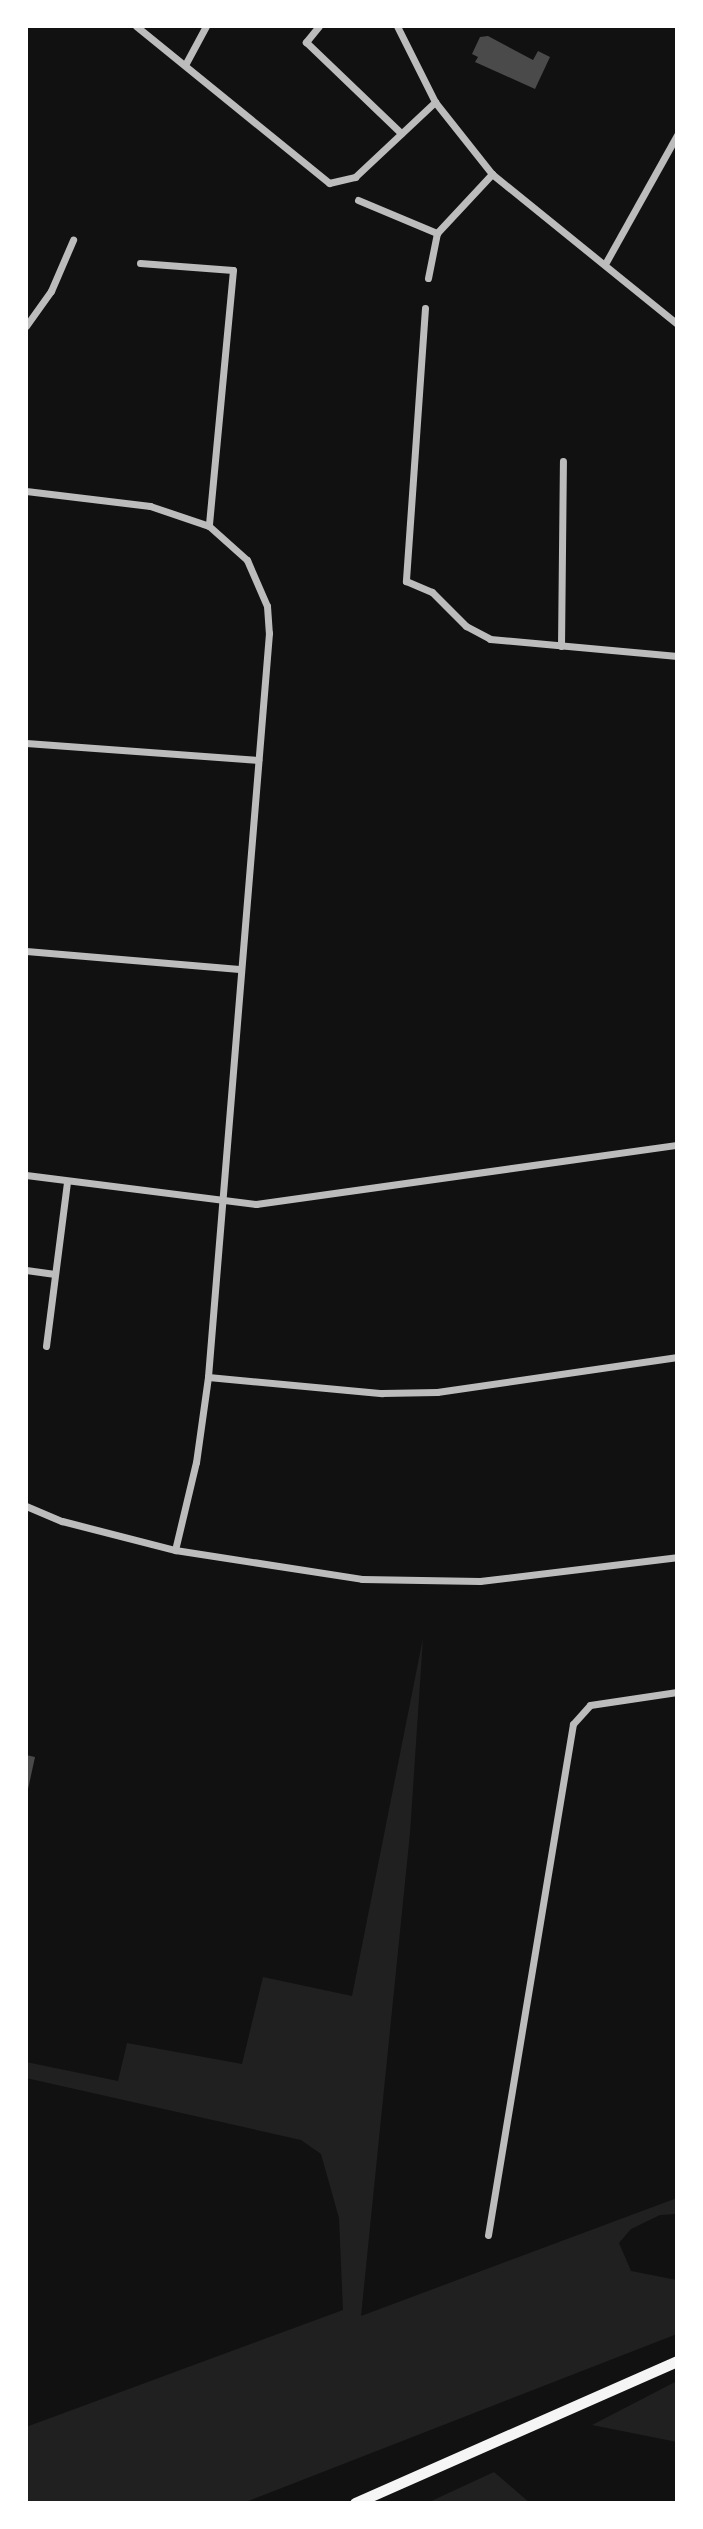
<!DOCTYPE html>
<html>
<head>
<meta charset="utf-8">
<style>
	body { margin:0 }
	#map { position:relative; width:703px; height:2529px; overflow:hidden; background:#111; font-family:"DejaVu Sans",sans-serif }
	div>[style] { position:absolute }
	.green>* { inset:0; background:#202020 }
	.building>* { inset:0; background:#4a4a4a }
	.minor>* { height:7px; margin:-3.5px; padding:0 3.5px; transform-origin:3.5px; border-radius:3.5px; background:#bcbcbc }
	.trunk>* { height:11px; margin:-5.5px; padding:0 5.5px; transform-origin:5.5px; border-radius:5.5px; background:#f5f5f5 }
	span { translate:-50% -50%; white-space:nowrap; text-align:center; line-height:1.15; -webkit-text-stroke:8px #fff; paint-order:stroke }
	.frame { position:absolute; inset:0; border:28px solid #fff; pointer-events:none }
</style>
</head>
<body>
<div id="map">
	<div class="green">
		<i style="clip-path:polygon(423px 1638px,410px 1833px,361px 2316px,677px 2198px,677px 2214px,660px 2215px,631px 2229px,619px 2243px,631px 2271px,677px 2280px,677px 2334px,243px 2503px,26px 2503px,26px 2427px,343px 2310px,339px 2218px,321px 2154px,301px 2140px,26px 2078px,26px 2062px,118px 2081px,127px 2043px,242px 2064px,263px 1977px,352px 1996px)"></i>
		<i style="clip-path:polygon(677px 2381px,677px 2442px,592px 2425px)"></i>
		<i style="clip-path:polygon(494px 2472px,530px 2503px,427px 2503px)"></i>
	</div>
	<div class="building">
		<i style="clip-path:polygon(488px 36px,533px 60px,538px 51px,550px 57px,535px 89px,475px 62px,478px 57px,472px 54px,480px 37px)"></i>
		<i style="clip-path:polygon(26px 1755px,35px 1757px,27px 1794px,26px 1794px)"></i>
	</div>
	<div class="minor">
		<i style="left:136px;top:26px;width:249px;rotate:39.1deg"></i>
		<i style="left:329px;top:183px;width:27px;rotate:-13deg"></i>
		<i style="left:355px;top:177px;width:110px;rotate:-43.2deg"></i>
		<i style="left:319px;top:26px;width:21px;rotate:129deg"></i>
		<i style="left:306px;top:42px;width:132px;rotate:43.8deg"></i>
		<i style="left:397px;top:26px;width:85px;rotate:63.4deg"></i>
		<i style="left:435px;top:102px;width:92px;rotate:51.6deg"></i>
		<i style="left:492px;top:174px;width:238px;rotate:39deg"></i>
		<i style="left:185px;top:65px;width:44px;rotate:-61.7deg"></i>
		<i style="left:358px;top:200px;width:86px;rotate:22.7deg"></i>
		<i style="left:437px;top:233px;width:81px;rotate:-47deg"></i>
		<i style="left:140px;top:263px;width:93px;rotate:4.3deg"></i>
		<i style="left:233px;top:270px;width:257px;rotate:95.4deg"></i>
		<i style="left:605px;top:264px;width:148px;rotate:-60.8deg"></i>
		<i style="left:428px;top:278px;width:46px;rotate:-78.7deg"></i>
		<i style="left:425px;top:308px;width:274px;rotate:94deg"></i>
		<i style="left:406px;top:581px;width:28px;rotate:23deg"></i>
		<i style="left:432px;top:592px;width:48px;rotate:45deg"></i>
		<i style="left:466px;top:626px;width:27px;rotate:28deg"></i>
		<i style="left:490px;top:639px;width:188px;rotate:5.2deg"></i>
		<i style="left:26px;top:326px;width:43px;rotate:-54.5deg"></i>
		<i style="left:51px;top:291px;width:56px;rotate:-66.7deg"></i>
		<i style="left:26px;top:491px;width:125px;rotate:6.9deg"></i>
		<i style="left:150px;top:506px;width:62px;rotate:18.7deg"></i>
		<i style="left:209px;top:526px;width:51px;rotate:41.8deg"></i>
		<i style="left:247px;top:560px;width:50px;rotate:66.5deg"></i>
		<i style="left:267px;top:606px;width:27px;rotate:86deg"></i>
		<i style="left:269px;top:633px;width:746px;rotate:94.69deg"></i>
		<i style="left:208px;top:1377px;width:86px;rotate:98deg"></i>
		<i style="left:196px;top:1462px;width:90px;rotate:103.4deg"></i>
		<i style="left:561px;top:646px;width:185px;rotate:-89.4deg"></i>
		<i style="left:26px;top:743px;width:233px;rotate:4.2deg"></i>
		<i style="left:26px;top:951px;width:214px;rotate:4.8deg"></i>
		<i style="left:26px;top:1175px;width:232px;rotate:7.2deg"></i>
		<i style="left:256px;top:1204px;width:425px;rotate:-8deg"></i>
		<i style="left:26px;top:1270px;width:29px;rotate:8deg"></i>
		<i style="left:46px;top:1346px;width:166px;rotate:-82.7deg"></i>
		<i style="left:208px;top:1377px;width:175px;rotate:5.3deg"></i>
		<i style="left:382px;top:1393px;width:55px;rotate:-1deg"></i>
		<i style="left:437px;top:1392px;width:243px;rotate:-8.3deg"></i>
		<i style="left:26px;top:1506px;width:39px;rotate:23deg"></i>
		<i style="left:62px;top:1521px;width:117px;rotate:14.4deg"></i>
		<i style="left:175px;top:1550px;width:189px;rotate:8.8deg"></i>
		<i style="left:362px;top:1579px;width:118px;rotate:1deg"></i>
		<i style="left:480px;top:1581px;width:198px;rotate:-6.9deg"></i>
		<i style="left:488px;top:2235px;width:518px;rotate:-80.56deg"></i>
		<i style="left:573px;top:1724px;width:25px;rotate:-48deg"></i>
		<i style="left:590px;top:1705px;width:88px;rotate:-8.5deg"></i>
	</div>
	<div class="trunk">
		<i style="left:355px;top:2503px;width:352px;rotate:-23.8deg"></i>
	</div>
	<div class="frame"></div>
</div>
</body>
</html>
